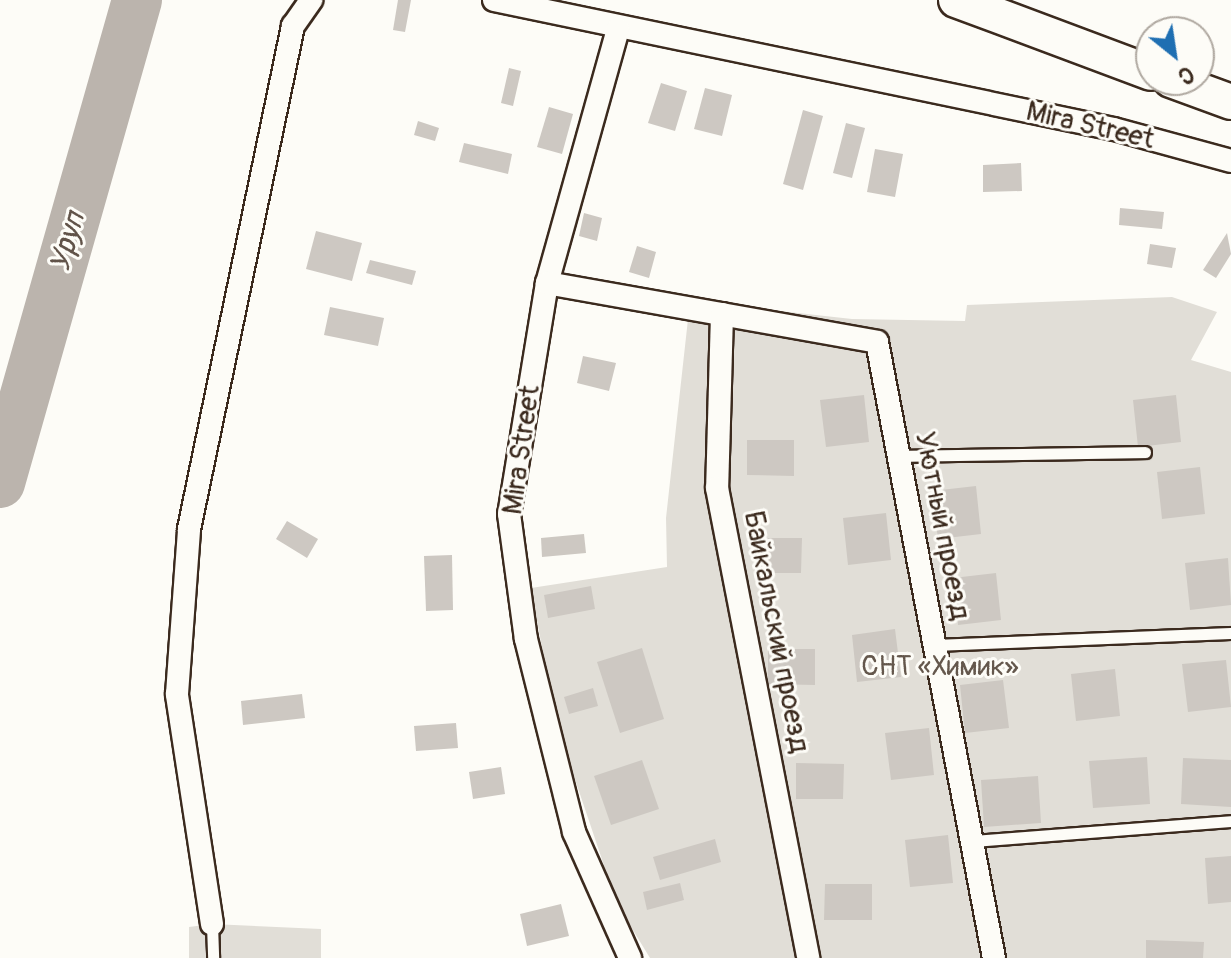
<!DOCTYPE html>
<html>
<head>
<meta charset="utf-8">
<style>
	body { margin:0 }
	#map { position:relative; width:1231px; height:958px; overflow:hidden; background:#fdfcf7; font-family:Pangolin,sans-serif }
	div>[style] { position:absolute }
	.green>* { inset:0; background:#e1ded7 }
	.river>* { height:50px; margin:-25px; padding:0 25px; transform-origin:25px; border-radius:25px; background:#bbb4ad }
	.building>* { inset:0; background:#cdc8c2 }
	.roads { filter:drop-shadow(2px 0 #3b2a1e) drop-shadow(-2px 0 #3b2a1e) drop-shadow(0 2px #3b2a1e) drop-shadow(0 -2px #3b2a1e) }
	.service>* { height:11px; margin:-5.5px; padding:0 5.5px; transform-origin:5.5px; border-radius:5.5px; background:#fdfcf7 }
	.minor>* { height:22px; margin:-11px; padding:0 11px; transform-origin:11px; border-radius:11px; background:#fdfcf7 }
	.primary>* { height:34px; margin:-17px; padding:0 17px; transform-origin:17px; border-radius:17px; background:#fdfcf7 }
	span { translate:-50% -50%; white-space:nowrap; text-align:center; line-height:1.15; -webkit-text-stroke:6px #fdfcf7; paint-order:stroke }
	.street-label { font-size:28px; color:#3b2a1e }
	.park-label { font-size:28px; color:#64574c }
	.water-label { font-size:30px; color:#615349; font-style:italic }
	.north { position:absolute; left:1135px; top:16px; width:80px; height:80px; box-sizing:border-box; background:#fdfcf7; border:2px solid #afa8a0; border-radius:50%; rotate:150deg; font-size:22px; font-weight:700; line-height:32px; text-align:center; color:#3b2a1e }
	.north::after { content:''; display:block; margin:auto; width:28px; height:36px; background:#1f6fb2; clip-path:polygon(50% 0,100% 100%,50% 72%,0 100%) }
</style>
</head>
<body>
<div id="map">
	<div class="green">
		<i style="clip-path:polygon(1172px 297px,1217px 312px,1191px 360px,1231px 372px,1231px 958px,650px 958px,617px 904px,556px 723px,531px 588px,667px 567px,666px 518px,690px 301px,852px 319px,965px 321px,967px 305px)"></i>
		<i style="clip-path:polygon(212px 924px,321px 929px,321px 958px,189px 958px,189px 927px)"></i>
	</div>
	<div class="river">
		<i style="left:0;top:483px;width:502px;rotate:-74.16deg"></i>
	</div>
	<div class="building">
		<i style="clip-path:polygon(398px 0,411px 0,405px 32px,393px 30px)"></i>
		<i style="clip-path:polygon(509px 68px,521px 71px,513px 106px,501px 103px)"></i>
		<i style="clip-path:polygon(661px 83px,687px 91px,675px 131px,648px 123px)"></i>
		<i style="clip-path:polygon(705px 88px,732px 95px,722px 136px,694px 129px)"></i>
		<i style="clip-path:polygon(549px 107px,573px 114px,562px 154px,537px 147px)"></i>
		<i style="clip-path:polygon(803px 110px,823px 116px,803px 190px,783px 184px)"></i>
		<i style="clip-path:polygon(418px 121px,439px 128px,435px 141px,414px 135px)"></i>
		<i style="clip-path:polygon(846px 123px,865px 128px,852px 178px,833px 173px)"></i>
		<i style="clip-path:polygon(464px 143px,512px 154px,508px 174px,459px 162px)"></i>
		<i style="clip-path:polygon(875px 149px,903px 154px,895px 197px,867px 192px)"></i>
		<i style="clip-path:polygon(1021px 163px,1022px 191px,983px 192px,983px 165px)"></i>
		<i style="clip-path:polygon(1120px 208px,1164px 212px,1162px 229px,1119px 225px)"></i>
		<i style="clip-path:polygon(584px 213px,602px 218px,597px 241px,579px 236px)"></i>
		<i style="clip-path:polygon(316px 231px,362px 243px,352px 281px,306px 269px)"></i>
		<i style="clip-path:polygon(1227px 233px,1231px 254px,1216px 278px,1203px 270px)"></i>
		<i style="clip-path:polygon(1150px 244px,1176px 248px,1172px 268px,1147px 264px)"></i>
		<i style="clip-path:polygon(637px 246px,656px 252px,649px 278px,629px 272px)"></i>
		<i style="clip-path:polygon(370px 260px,416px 271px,412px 285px,366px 273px)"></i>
		<i style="clip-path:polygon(330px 307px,384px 318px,378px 346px,324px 335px)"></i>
		<i style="clip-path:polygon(583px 356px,616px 363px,609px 391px,577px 383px)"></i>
		<i style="clip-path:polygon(864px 395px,869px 442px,826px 447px,820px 400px)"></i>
		<i style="clip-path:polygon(1176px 395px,1181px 442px,1138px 447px,1133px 400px)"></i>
		<i style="clip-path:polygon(747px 440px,794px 440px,794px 476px,747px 475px)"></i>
		<i style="clip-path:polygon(1200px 467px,1205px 514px,1162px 519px,1157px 472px)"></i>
		<i style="clip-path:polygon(976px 486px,981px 534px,938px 539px,932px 491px)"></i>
		<i style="clip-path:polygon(886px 513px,891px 560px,848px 565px,843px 518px)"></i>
		<i style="clip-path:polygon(287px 521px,318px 539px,307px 558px,276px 539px)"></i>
		<i style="clip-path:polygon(584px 534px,586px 553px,542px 557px,541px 538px)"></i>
		<i style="clip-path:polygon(755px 538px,802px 538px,801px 573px,754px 573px)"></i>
		<i style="clip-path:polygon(452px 555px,453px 610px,426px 611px,424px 556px)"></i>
		<i style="clip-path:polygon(1228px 558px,1231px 605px,1190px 610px,1185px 563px)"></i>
		<i style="clip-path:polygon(996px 573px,1001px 620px,958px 625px,953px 578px)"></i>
		<i style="clip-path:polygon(591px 586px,595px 609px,548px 618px,544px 595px)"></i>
		<i style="clip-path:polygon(895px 629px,901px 677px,857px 682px,852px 635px)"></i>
		<i style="clip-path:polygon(642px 648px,664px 719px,620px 733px,597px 662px)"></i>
		<i style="clip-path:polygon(768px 649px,815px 649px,815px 685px,768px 684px)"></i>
		<i style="clip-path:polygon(1226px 660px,1231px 707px,1188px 712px,1182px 664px)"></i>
		<i style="clip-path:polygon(1115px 669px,1120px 716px,1076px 721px,1071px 674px)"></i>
		<i style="clip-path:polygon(1003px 680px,1009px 728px,965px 733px,960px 685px)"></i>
		<i style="clip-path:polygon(593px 688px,598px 706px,569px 714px,564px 697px)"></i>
		<i style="clip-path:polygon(302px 694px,305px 718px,243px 725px,241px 701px)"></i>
		<i style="clip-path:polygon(456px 723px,458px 748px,416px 751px,414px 726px)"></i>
		<i style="clip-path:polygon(929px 728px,934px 775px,891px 780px,885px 733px)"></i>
		<i style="clip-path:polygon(1147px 757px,1150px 804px,1093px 808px,1089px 761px)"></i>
		<i style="clip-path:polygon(1183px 758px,1231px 760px,1231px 807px,1181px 804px)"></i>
		<i style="clip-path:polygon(642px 760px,659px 809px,611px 825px,594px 776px)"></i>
		<i style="clip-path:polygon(796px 763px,844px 764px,843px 799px,796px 799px)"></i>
		<i style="clip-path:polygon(501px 767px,505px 794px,473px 799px,469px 772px)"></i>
		<i style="clip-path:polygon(1038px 776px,1041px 823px,984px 827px,981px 780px)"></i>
		<i style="clip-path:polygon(948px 835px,953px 883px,910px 887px,905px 840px)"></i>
		<i style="clip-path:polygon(715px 839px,721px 862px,660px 880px,653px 857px)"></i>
		<i style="clip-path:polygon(1231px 856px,1231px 902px,1208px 904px,1205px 858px)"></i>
		<i style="clip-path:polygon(680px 883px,684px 900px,647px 910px,643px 892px)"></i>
		<i style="clip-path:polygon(825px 884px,872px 884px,872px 920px,824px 920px)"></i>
		<i style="clip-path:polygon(561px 904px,569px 936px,527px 946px,520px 914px)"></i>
		<i style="clip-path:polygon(1146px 940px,1204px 942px,1203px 958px,1146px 958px)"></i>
	</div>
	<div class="roads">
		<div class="service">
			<i style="left:899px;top:456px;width:246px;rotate:-0.9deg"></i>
			<i style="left:934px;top:645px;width:297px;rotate:-2.3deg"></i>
			<i style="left:972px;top:841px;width:260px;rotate:-4.4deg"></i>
			<i style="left:212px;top:924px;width:34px;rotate:88deg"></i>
		</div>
		<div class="minor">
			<i style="left:494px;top:0;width:633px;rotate:11.75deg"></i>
			<i style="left:1114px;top:129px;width:121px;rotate:15.3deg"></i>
			<i style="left:618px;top:29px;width:264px;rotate:105.6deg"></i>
			<i style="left:547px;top:283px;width:234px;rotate:99.3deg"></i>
			<i style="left:509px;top:514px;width:126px;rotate:82.3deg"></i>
			<i style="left:526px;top:639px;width:199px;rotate:76deg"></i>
			<i style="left:574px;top:832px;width:138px;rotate:66deg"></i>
			<i style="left:547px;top:283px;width:335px;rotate:10.1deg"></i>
			<i style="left:877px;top:342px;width:627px;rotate:79.25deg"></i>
			<i style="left:722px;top:314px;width:174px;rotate:91.6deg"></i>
			<i style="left:717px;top:488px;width:479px;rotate:79deg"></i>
			<i style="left:212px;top:924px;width:233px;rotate:-98.7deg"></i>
			<i style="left:177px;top:694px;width:165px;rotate:-85.8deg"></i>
			<i style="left:189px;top:529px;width:514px;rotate:-78.32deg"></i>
			<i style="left:293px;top:26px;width:32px;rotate:-55deg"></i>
		</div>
		<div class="primary">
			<i style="left:956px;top:0;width:208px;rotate:20.5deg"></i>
			<i style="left:1171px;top:80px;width:64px;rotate:20.1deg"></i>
		</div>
	</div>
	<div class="street-label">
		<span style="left:1090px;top:126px;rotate:13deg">Mira Street</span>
		<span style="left:522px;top:450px;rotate:-82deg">Mira Street</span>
		<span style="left:942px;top:526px;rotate:79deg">Уютный проезд</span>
		<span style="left:776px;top:632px;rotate:79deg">Байкальский проезд</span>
	</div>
	<div class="park-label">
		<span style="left:940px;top:667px">СНТ «Химик»</span>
	</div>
	<div class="water-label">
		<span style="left:68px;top:242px;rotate:-74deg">Уруп</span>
	</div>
	<div class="north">С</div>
</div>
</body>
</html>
